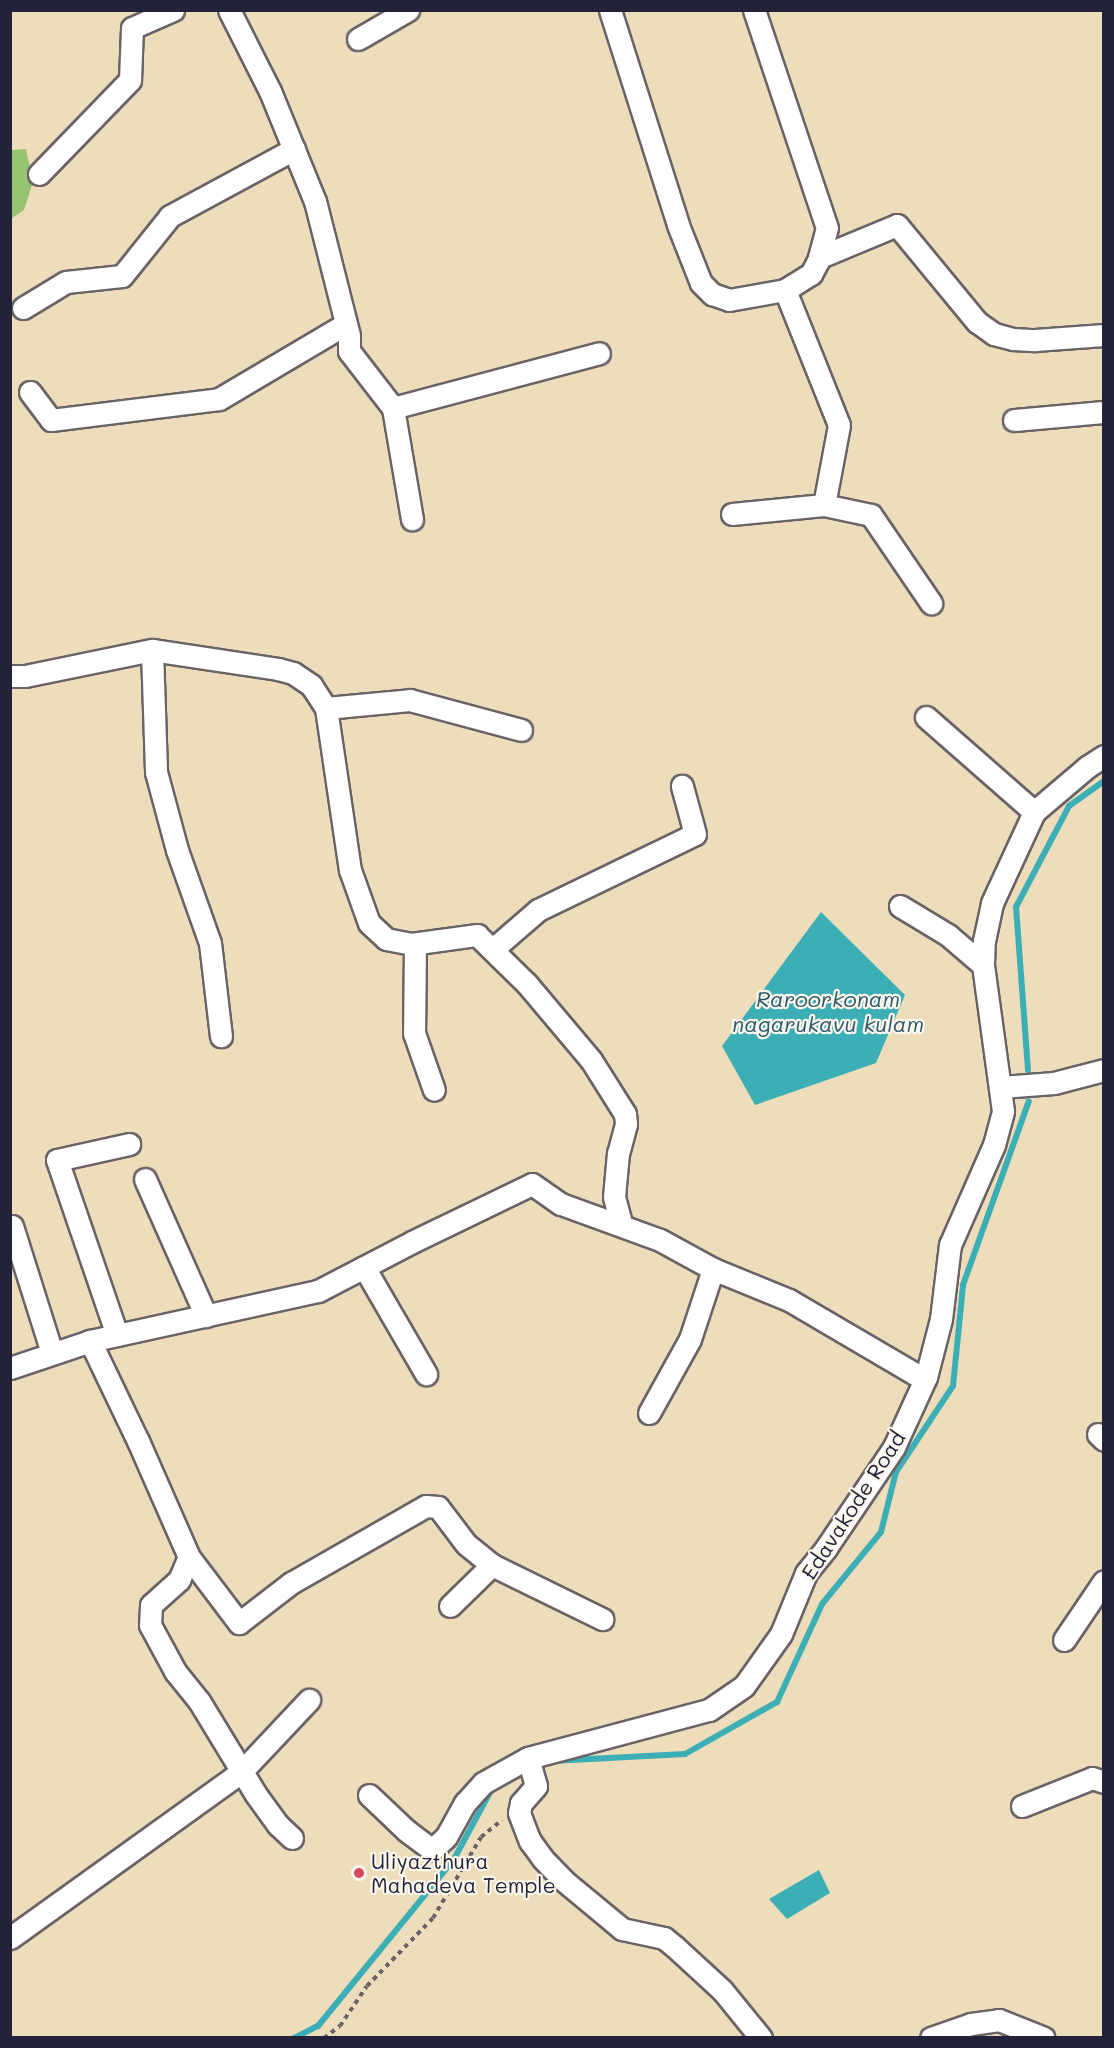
<!DOCTYPE html>
<html>
<head>
<meta charset="utf-8">
<style>
	body { margin:0 }
	#map { position:relative; width:1114px; height:2048px; overflow:hidden; background:#eeddba; font-family:Mali,sans-serif }
	div>[style] { position:absolute }
	.green>* { inset:0; background:#98c370 }
	.water>* { inset:0; background:#3caeb5 }
	.stream>* { height:6px; margin:-3px; padding:0 3px; transform-origin:3px; border-radius:3px; background:#3caeb5 }
	.path>* { height:4px; margin-top:-2px; transform-origin:0; background:repeating-linear-gradient(90deg,#696367 0 4.5px,transparent 0 9px) }
	.roads { filter:drop-shadow(2px 0 #696367) drop-shadow(-2px 0 #696367) drop-shadow(0 2px #696367) drop-shadow(0 -2px #696367) }
	.minor>* { height:21px; margin:-10.5px; padding:0 10.5px; transform-origin:10.5px; border-radius:10.5px; background:#fff }
	.dots>* { width:16px; height:16px; translate:-50% -50%; box-sizing:border-box; border:3px solid #fbf7ec; border-radius:50% }
	span { translate:-50% -50%; white-space:nowrap; text-align:center; line-height:1.15; -webkit-text-stroke:4.5px #fbf7ec; paint-order:stroke }
	.street-label { font-size:21px; color:#22223b }
	.poi-label { font-size:21px; color:#22223b }
	.left { translate:0 -50%; text-align:left }
	.water-label { font-size:22px; color:#2c5a6c; font-style:italic }
	.frame { position:absolute; inset:0; border:12px solid #22223b; pointer-events:none }
</style>
</head>
<body>
<div id="map">
	<div class="green">
		<i style="clip-path:polygon(26px 149px,33px 182px,24px 210px,11px 219px,11px 150px)"></i>
	</div>
	<div class="water">
		<i style="clip-path:polygon(821px 912px,905px 995px,876px 1063px,755px 1105px,722px 1046px)"></i>
		<i style="clip-path:polygon(819px 1870px,830px 1893px,787px 1919px,769px 1899px)"></i>
	</div>
	<div class="stream">
		<i style="left:1028px;top:1070px;width:163px;rotate:-94.2deg"></i>
		<i style="left:1016px;top:907px;width:114px;rotate:-62.3deg"></i>
		<i style="left:1069px;top:806px;width:43px;rotate:-35.5deg"></i>
		<i style="left:552px;top:1761px;width:133px;rotate:-3deg"></i>
		<i style="left:685px;top:1754px;width:106px;rotate:-29.5deg"></i>
		<i style="left:777px;top:1702px;width:108px;rotate:-65.3deg"></i>
		<i style="left:822px;top:1604px;width:93px;rotate:-50.7deg"></i>
		<i style="left:881px;top:1532px;width:62px;rotate:-76deg"></i>
		<i style="left:896px;top:1472px;width:103px;rotate:-56.5deg"></i>
		<i style="left:953px;top:1386px;width:101px;rotate:-84.3deg"></i>
		<i style="left:963px;top:1285px;width:195px;rotate:-70.3deg"></i>
		<i style="left:294px;top:2038px;width:27px;rotate:-27deg"></i>
		<i style="left:318px;top:2026px;width:215px;rotate:-50.8deg"></i>
		<i style="left:454px;top:1859px;width:82px;rotate:-61.6deg"></i>
		<i style="left:493px;top:1787px;width:4px;rotate:-34deg"></i>
	</div>
	<div class="path">
		<i style="left:324px;top:2038px;width:20px;rotate:-37deg"></i>
		<i style="left:340px;top:2026px;width:48px;rotate:-56deg"></i>
		<i style="left:367px;top:1986px;width:95px;rotate:-45.9deg"></i>
		<i style="left:433px;top:1918px;width:94px;rotate:-59.3deg"></i>
		<i style="left:481px;top:1837px;width:27px;rotate:-39deg"></i>
	</div>
	<div class="roads">
		<div class="minor">
			<i style="left:229px;top:10px;width:91px;rotate:63.2deg"></i>
			<i style="left:270px;top:91px;width:119px;rotate:67.8deg"></i>
			<i style="left:315px;top:201px;width:138px;rotate:75.8deg"></i>
			<i style="left:349px;top:335px;width:16px;rotate:90deg"></i>
			<i style="left:349px;top:351px;width:72px;rotate:52.3deg"></i>
			<i style="left:393px;top:408px;width:113px;rotate:80.3deg"></i>
			<i style="left:610px;top:10px;width:225px;rotate:72.4deg"></i>
			<i style="left:678px;top:225px;width:62px;rotate:68.4deg"></i>
			<i style="left:701px;top:283px;width:16px;rotate:45deg"></i>
			<i style="left:712px;top:294px;width:18px;rotate:19deg"></i>
			<i style="left:729px;top:300px;width:57px;rotate:-10.1deg"></i>
			<i style="left:785px;top:290px;width:31px;rotate:-32deg"></i>
			<i style="left:811px;top:274px;width:15px;rotate:-62deg"></i>
			<i style="left:818px;top:261px;width:34px;rotate:-75deg"></i>
			<i style="left:827px;top:228px;width:230px;rotate:-108.5deg"></i>
			<i style="left:358px;top:39px;width:58px;rotate:-30.1deg"></i>
			<i style="left:39px;top:174px;width:131px;rotate:-45.9deg"></i>
			<i style="left:130px;top:80px;width:52px;rotate:-87.8deg"></i>
			<i style="left:132px;top:28px;width:45px;rotate:-23.7deg"></i>
			<i style="left:820px;top:257px;width:83px;rotate:-22.6deg"></i>
			<i style="left:897px;top:225px;width:126px;rotate:50.5deg"></i>
			<i style="left:977px;top:322px;width:21px;rotate:35deg"></i>
			<i style="left:994px;top:334px;width:20px;rotate:15deg"></i>
			<i style="left:1013px;top:339px;width:22px;rotate:3deg"></i>
			<i style="left:1035px;top:340px;width:69px;rotate:-4.1deg"></i>
			<i style="left:785px;top:290px;width:145px;rotate:68.2deg"></i>
			<i style="left:839px;top:425px;width:81px;rotate:100.6deg"></i>
			<i style="left:824px;top:505px;width:48px;rotate:12deg"></i>
			<i style="left:871px;top:515px;width:107px;rotate:55.7deg"></i>
			<i style="left:23px;top:308px;width:50px;rotate:-31.2deg"></i>
			<i style="left:66px;top:282px;width:56px;rotate:-6.1deg"></i>
			<i style="left:122px;top:276px;width:77px;rotate:-51.3deg"></i>
			<i style="left:170px;top:216px;width:141px;rotate:-28.4deg"></i>
			<i style="left:30px;top:392px;width:35px;rotate:53deg"></i>
			<i style="left:51px;top:420px;width:169px;rotate:-7.1deg"></i>
			<i style="left:219px;top:399px;width:147px;rotate:-30.6deg"></i>
			<i style="left:393px;top:408px;width:213px;rotate:-14.9deg"></i>
			<i style="left:1014px;top:420px;width:90px;rotate:-5.1deg"></i>
			<i style="left:732px;top:514px;width:92px;rotate:-5.6deg"></i>
			<i style="left:152px;top:650px;width:122px;rotate:88.1deg"></i>
			<i style="left:156px;top:772px;width:81px;rotate:74.9deg"></i>
			<i style="left:177px;top:850px;width:99px;rotate:70.5deg"></i>
			<i style="left:210px;top:943px;width:94px;rotate:83.3deg"></i>
			<i style="left:10px;top:676px;width:15px"></i>
			<i style="left:25px;top:676px;width:130px;rotate:-11.6deg"></i>
			<i style="left:152px;top:650px;width:127px;rotate:8.6deg"></i>
			<i style="left:278px;top:669px;width:16px;rotate:15deg"></i>
			<i style="left:293px;top:673px;width:22px;rotate:34deg"></i>
			<i style="left:311px;top:685px;width:27px;rotate:57deg"></i>
			<i style="left:326px;top:708px;width:164px;rotate:81.6deg"></i>
			<i style="left:350px;top:870px;width:56px;rotate:70.3deg"></i>
			<i style="left:369px;top:923px;width:23px;rotate:43deg"></i>
			<i style="left:386px;top:939px;width:25px;rotate:11deg"></i>
			<i style="left:411px;top:944px;width:67px;rotate:-7.8deg"></i>
			<i style="left:477px;top:935px;width:70px;rotate:44.4deg"></i>
			<i style="left:527px;top:984px;width:99px;rotate:49.9deg"></i>
			<i style="left:591px;top:1060px;width:64px;rotate:57.8deg"></i>
			<i style="left:625px;top:1114px;width:10px;rotate:84deg"></i>
			<i style="left:626px;top:1124px;width:30px;rotate:105deg"></i>
			<i style="left:618px;top:1153px;width:44px;rotate:95.2deg"></i>
			<i style="left:614px;top:1197px;width:27px;rotate:75deg"></i>
			<i style="left:326px;top:708px;width:84px;rotate:-5.4deg"></i>
			<i style="left:410px;top:700px;width:115px;rotate:15.1deg"></i>
			<i style="left:926px;top:717px;width:144px;rotate:41.3deg"></i>
			<i style="left:900px;top:906px;width:56px;rotate:31.1deg"></i>
			<i style="left:948px;top:935px;width:46px;rotate:40.6deg"></i>
			<i style="left:415px;top:944px;width:89px;rotate:90.6deg"></i>
			<i style="left:414px;top:1033px;width:60px;rotate:70.7deg"></i>
			<i style="left:493px;top:949px;width:60px;rotate:-40.9deg"></i>
			<i style="left:538px;top:910px;width:174px;rotate:-25.8deg"></i>
			<i style="left:695px;top:834px;width:50px;rotate:-105.2deg"></i>
			<i style="left:1001px;top:1087px;width:53px;rotate:-4.3deg"></i>
			<i style="left:1054px;top:1083px;width:52px;rotate:-14.6deg"></i>
			<i style="left:145px;top:1179px;width:150px;rotate:66deg"></i>
			<i style="left:12px;top:1226px;width:133px;rotate:72.5deg"></i>
			<i style="left:364px;top:1267px;width:124px;rotate:59.9deg"></i>
			<i style="left:117px;top:1335px;width:185px;rotate:-108.9deg"></i>
			<i style="left:57px;top:1160px;width:74px;rotate:-12.5deg"></i>
			<i style="left:10px;top:1368px;width:84px;rotate:-18.6deg"></i>
			<i style="left:649px;top:1413px;width:85px;rotate:-61deg"></i>
			<i style="left:690px;top:1339px;width:74px;rotate:-71.8deg"></i>
			<i style="left:1098px;top:1434px;width:8px;rotate:45deg"></i>
			<i style="left:189px;top:1557px;width:83px;rotate:52.9deg"></i>
			<i style="left:239px;top:1623px;width:66px;rotate:-37.6deg"></i>
			<i style="left:291px;top:1583px;width:155px;rotate:-29.7deg"></i>
			<i style="left:426px;top:1506px;width:12px;rotate:5deg"></i>
			<i style="left:438px;top:1507px;width:46px;rotate:52.9deg"></i>
			<i style="left:466px;top:1544px;width:33px;rotate:39deg"></i>
			<i style="left:492px;top:1565px;width:123px;rotate:26.1deg"></i>
			<i style="left:450px;top:1606px;width:59px;rotate:-44.3deg"></i>
			<i style="left:1064px;top:1640px;width:71px;rotate:-55.9deg"></i>
			<i style="left:528px;top:1758px;width:29px;rotate:74deg"></i>
			<i style="left:536px;top:1786px;width:23px;rotate:131deg"></i>
			<i style="left:521px;top:1803px;width:10px;rotate:101deg"></i>
			<i style="left:519px;top:1813px;width:30px;rotate:69deg"></i>
			<i style="left:530px;top:1841px;width:22px;rotate:54deg"></i>
			<i style="left:543px;top:1859px;width:29px;rotate:46deg"></i>
			<i style="left:563px;top:1880px;width:77px;rotate:39.7deg"></i>
			<i style="left:622px;top:1929px;width:43px;rotate:12.1deg"></i>
			<i style="left:664px;top:1938px;width:13px;rotate:39deg"></i>
			<i style="left:674px;top:1946px;width:65px;rotate:42.5deg"></i>
			<i style="left:722px;top:1990px;width:62px;rotate:50.9deg"></i>
			<i style="left:369px;top:1795px;width:52px;rotate:43.5deg"></i>
			<i style="left:407px;top:1831px;width:31px;rotate:37deg"></i>
			<i style="left:432px;top:1850px;width:19px;rotate:-43deg"></i>
			<i style="left:446px;top:1837px;width:39px;rotate:-61deg"></i>
			<i style="left:465px;top:1803px;width:27px;rotate:-48deg"></i>
			<i style="left:483px;top:1783px;width:51px;rotate:-29.1deg"></i>
			<i style="left:528px;top:1758px;width:187px;rotate:-14.9deg"></i>
			<i style="left:709px;top:1710px;width:42px;rotate:-34.4deg"></i>
			<i style="left:744px;top:1686px;width:64px;rotate:-54.6deg"></i>
			<i style="left:781px;top:1634px;width:66px;rotate:-67.7deg"></i>
			<i style="left:806px;top:1573px;width:32px;rotate:-51deg"></i>
			<i style="left:826px;top:1548px;width:122px;rotate:-56deg"></i>
			<i style="left:894px;top:1447px;width:77px;rotate:-65.4deg"></i>
			<i style="left:1022px;top:1806px;width:75px;rotate:-21.8deg"></i>
			<i style="left:1092px;top:1778px;width:13px;rotate:18deg"></i>
			<i style="left:292px;top:1838px;width:19px;rotate:-137deg"></i>
			<i style="left:278px;top:1825px;width:39px;rotate:-126deg"></i>
			<i style="left:255px;top:1793px;width:108px;rotate:-121.3deg"></i>
			<i style="left:199px;top:1701px;width:38px;rotate:-129deg"></i>
			<i style="left:175px;top:1671px;width:52px;rotate:-118.5deg"></i>
			<i style="left:150px;top:1625px;width:20px;rotate:-87deg"></i>
			<i style="left:151px;top:1605px;width:38px;rotate:-42deg"></i>
			<i style="left:179px;top:1580px;width:25px;rotate:-67deg"></i>
			<i style="left:189px;top:1557px;width:127px;rotate:-113.7deg"></i>
			<i style="left:138px;top:1441px;width:111px;rotate:-115.6deg"></i>
			<i style="left:90px;top:1341px;width:233px;rotate:-12.4deg"></i>
			<i style="left:318px;top:1291px;width:106px;rotate:-27.5deg"></i>
			<i style="left:412px;top:1242px;width:133px;rotate:-25.8deg"></i>
			<i style="left:532px;top:1184px;width:35px;rotate:35deg"></i>
			<i style="left:561px;top:1204px;width:105px;rotate:20deg"></i>
			<i style="left:660px;top:1240px;width:60px;rotate:28.7deg"></i>
			<i style="left:713px;top:1269px;width:82px;rotate:22.2deg"></i>
			<i style="left:789px;top:1300px;width:146px;rotate:30.4deg"></i>
			<i style="left:915px;top:1374px;width:11px;rotate:15deg"></i>
			<i style="left:926px;top:1377px;width:60px;rotate:-75.5deg"></i>
			<i style="left:941px;top:1319px;width:75px;rotate:-83.1deg"></i>
			<i style="left:950px;top:1245px;width:109px;rotate:-66.3deg"></i>
			<i style="left:994px;top:1145px;width:35px;rotate:-75deg"></i>
			<i style="left:1003px;top:1111px;width:147px;rotate:-97.8deg"></i>
			<i style="left:983px;top:965px;width:24px;rotate:-88deg"></i>
			<i style="left:984px;top:941px;width:39px;rotate:-78deg"></i>
			<i style="left:992px;top:903px;width:100px;rotate:-65.2deg"></i>
			<i style="left:1034px;top:812px;width:70px;rotate:-40.3deg"></i>
			<i style="left:1087px;top:767px;width:20px;rotate:-33deg"></i>
			<i style="left:10px;top:1938px;width:286px;rotate:-35.7deg"></i>
			<i style="left:242px;top:1771px;width:98px;rotate:-46.7deg"></i>
			<i style="left:931px;top:2038px;width:42px;rotate:-19.3deg"></i>
			<i style="left:971px;top:2024px;width:28px;rotate:-8deg"></i>
			<i style="left:999px;top:2020px;width:48px;rotate:21.8deg"></i>
		</div>
	</div>
	<div class="dots">
		<i style="left:359px;top:1873px;background:#d1495b"></i>
	</div>
	<div class="street-label">
		<span style="left:853px;top:1505px;rotate:-57deg">Edavakode Road</span>
	</div>
	<div class="poi-label">
		<span class="left" style="left:371px;top:1873px">Uliyazthura<br>Mahadeva Temple</span>
	</div>
	<div class="water-label">
		<span style="left:828px;top:1011px">Raroorkonam<br>nagarukavu kulam</span>
	</div>
	<div class="frame"></div>
</div>
</body>
</html>
